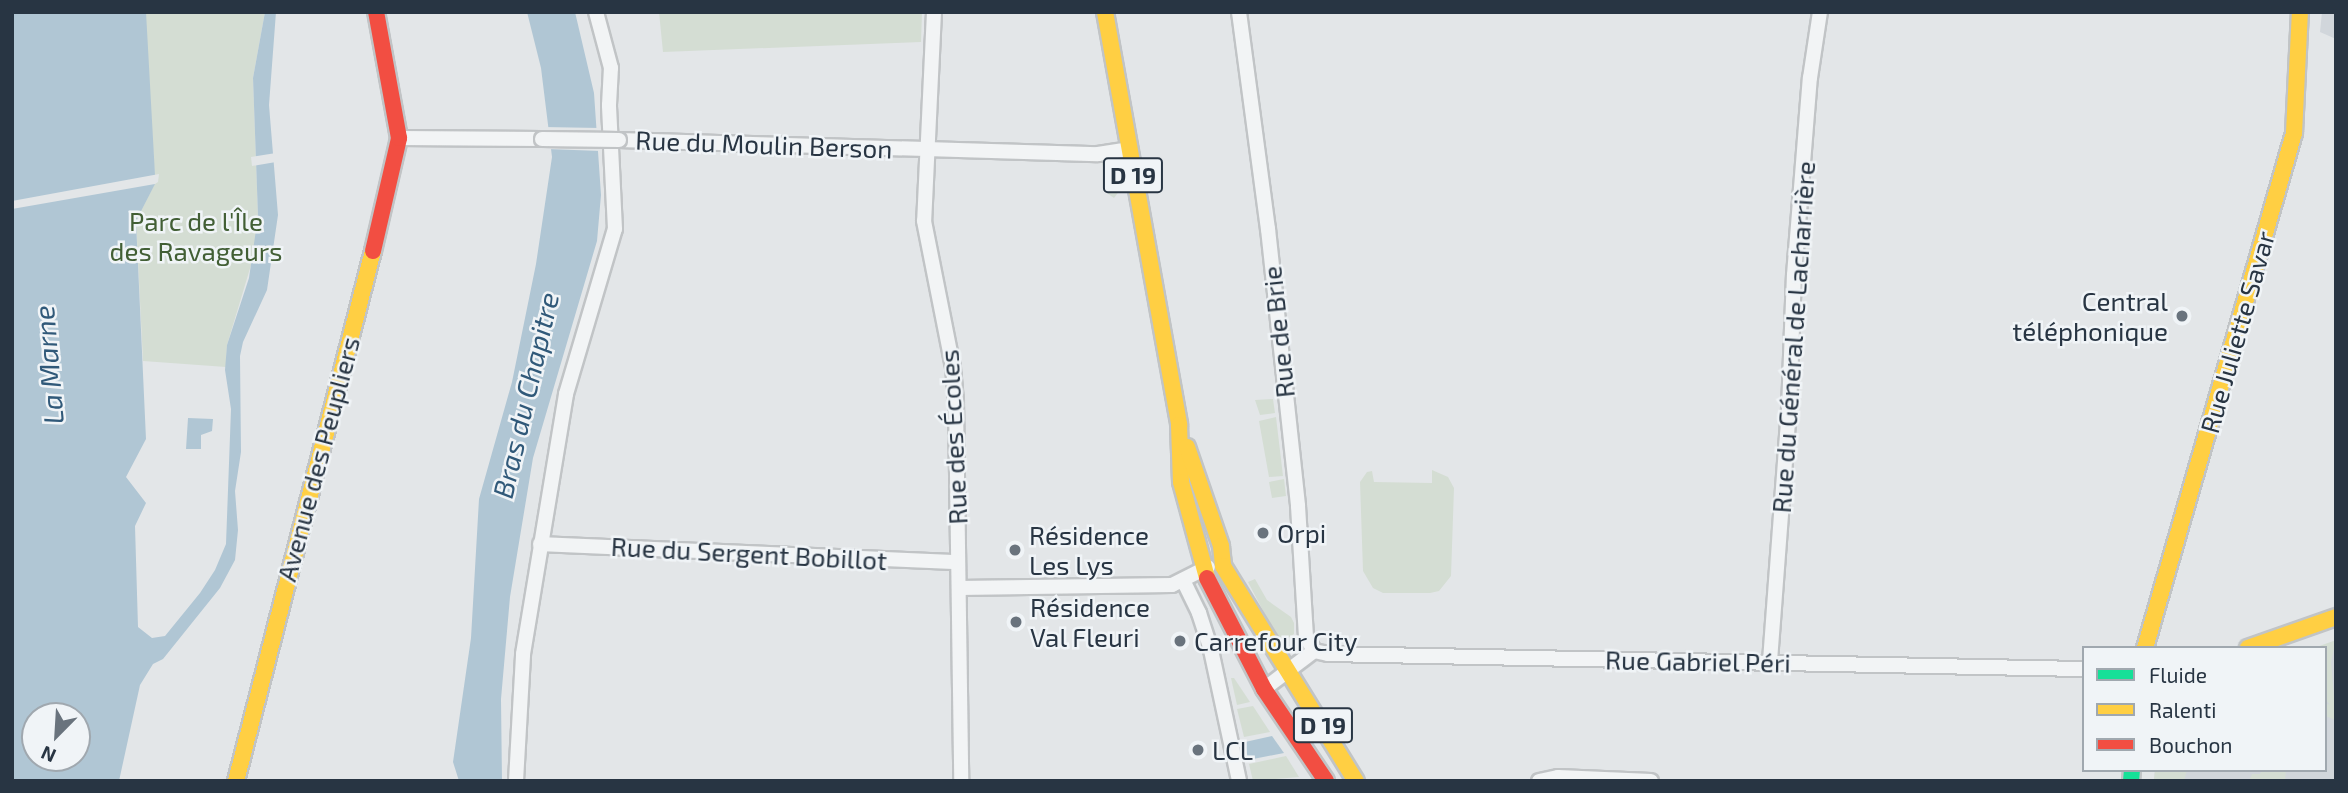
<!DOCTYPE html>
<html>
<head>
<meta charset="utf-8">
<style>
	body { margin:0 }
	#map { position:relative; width:2348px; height:793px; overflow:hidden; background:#e3e6e8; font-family:"Exo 2",sans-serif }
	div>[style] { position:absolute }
	.built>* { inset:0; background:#d1d6db }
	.green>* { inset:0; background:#d4ddd3 }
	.water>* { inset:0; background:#b0c6d4 }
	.pier>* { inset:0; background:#e3e6e8 }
	.roads { filter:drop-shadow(2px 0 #c1c4c6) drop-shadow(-2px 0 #c1c4c6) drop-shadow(0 2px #c1c4c6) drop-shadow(0 -2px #c1c4c6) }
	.street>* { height:14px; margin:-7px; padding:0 7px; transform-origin:7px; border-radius:7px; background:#f2f4f5 }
	.fast>* { height:16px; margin:-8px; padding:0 8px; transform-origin:8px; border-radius:8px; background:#16e098 }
	.slow>* { height:16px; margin:-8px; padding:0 8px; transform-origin:8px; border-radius:8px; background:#ffcf43 }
	.jam>* { height:16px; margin:-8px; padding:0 8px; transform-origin:8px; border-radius:8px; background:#f24e42 }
	.bridges { filter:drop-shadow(2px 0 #c1c4c6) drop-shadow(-2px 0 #c1c4c6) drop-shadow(0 2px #c1c4c6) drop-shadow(0 -2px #c1c4c6) }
	.street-bridge>* { height:14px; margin:-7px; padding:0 7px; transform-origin:7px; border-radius:7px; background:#f2f4f5 }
	.dots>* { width:19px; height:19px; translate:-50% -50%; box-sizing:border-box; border:4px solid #f0f4f7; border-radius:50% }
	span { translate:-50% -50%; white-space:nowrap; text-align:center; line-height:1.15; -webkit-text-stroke:5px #f0f4f7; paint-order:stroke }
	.shield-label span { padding:2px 5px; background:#f0f4f7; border:2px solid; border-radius:5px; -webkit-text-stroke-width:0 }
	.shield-label { font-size:24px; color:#283543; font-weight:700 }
	.street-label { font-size:26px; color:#283543 }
	.park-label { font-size:26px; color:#425f35 }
	.poi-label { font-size:26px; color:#283543 }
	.right { translate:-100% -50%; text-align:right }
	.left { translate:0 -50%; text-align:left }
	.water-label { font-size:28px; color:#305979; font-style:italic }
	.frame { position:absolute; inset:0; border:14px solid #283543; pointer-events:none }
	.legend { position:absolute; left:2082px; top:646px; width:245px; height:126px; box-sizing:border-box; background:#f0f4f7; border:2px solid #a0a8af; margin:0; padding:9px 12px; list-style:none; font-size:21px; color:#283543 }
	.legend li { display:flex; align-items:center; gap:14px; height:35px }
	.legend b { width:35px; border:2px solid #a0a8af }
	.north { position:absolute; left:21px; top:702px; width:70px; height:70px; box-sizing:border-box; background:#f0f4f7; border:2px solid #a0a8af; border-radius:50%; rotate:204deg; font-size:19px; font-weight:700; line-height:28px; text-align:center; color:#283543 }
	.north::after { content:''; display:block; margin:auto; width:24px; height:32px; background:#69737d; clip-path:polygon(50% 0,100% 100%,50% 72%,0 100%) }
</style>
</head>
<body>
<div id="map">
	<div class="built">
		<i style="clip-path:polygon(2322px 12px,2336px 12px,2336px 39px,2320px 32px)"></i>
		<i style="clip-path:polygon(2336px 641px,2336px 781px,2154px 781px,2155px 770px,2325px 770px,2325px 648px)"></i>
	</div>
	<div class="green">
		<i style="clip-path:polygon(145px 12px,265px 12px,253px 78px,258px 216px,254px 255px,227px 345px,226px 367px,143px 361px,136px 221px,155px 183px)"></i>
		<i style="clip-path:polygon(659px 12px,922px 12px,921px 42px,663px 52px)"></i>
		<i style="clip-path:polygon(1102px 161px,1114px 168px,1122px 179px,1124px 185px,1114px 198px,1107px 193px)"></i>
		<i style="clip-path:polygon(1273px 399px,1275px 413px,1260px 415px,1255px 400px)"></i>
		<i style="clip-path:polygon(1276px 417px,1283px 476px,1269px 477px,1259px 421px)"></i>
		<i style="clip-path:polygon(1432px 470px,1448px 477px,1454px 488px,1451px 576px,1439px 591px,1430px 593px,1383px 593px,1373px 588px,1363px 571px,1360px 482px,1367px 472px,1372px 471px,1374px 482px,1432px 483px)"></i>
		<i style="clip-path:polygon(1284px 479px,1286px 496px,1272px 498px,1269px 482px)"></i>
		<i style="clip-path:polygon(1255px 579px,1267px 600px,1291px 617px,1294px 623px,1294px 634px,1280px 643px,1248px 582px)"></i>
		<i style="clip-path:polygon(2336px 640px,2331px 662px,2336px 720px,2325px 716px,2325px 703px,2330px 705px,2325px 699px,2325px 648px,2314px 648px)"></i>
		<i style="clip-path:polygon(1231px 678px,1234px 678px,1250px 702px,1237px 705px)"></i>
		<i style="clip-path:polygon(1253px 706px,1270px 732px,1244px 737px,1237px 709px)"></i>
		<i style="clip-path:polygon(1286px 756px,1299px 777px,1253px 781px,1249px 764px)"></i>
		<i style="clip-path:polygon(2155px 770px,2187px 770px,2184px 781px,2154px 781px)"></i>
		<i style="clip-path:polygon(2262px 770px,2286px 770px,2285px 781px,2249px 781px,2252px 774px,2260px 774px)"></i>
	</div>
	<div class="water">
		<i style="clip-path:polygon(evenodd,12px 12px,146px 12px,155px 175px,155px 184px,136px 221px,146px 439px,126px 477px,146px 503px,135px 526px,138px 627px,152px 638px,165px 636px,200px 593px,215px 570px,226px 544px,231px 409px,225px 370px,227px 345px,249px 278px,258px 216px,253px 78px,265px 12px,276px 12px,269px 105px,278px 215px,267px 290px,243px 342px,240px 356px,241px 452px,235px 491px,238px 530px,235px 560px,220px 588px,163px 659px,153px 664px,140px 685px,119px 781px,12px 781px,12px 12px,35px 716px,77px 716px,77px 758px,35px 758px,35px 716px)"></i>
		<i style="clip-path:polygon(527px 12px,575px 12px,594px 93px,601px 195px,597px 241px,533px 458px,510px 597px,501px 699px,502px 781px,459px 781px,453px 762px,471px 638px,479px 499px,512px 382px,536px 264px,552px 157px,541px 68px)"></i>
		<i style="clip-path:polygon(188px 418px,213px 419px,212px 431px,201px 435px,201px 449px,186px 449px)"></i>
		<i style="clip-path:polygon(1272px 736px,1284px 753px,1248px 760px,1245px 742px)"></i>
	</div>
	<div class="pier">
		<i style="clip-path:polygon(543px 127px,600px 128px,601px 151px,547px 149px)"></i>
		<i style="clip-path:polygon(276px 153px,276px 162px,252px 166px,251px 157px)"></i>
		<i style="clip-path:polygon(159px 174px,158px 182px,155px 184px,12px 209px,12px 201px)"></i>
	</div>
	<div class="roads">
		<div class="street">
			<i style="left:934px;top:12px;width:209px;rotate:92.7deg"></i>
			<i style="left:924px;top:221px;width:149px;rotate:78.8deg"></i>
			<i style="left:953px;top:367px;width:36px;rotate:85deg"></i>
			<i style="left:956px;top:403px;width:378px;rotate:89.2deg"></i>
			<i style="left:1239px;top:12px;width:219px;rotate:82.4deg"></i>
			<i style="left:1268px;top:229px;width:279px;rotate:83.8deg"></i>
			<i style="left:1298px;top:506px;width:131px;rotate:86.5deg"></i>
			<i style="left:1306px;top:637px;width:16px;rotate:60deg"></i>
			<i style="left:399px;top:138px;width:143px;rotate:0.4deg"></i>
			<i style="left:619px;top:140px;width:479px;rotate:1.7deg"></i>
			<i style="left:1098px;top:154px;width:31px;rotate:-9deg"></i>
			<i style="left:540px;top:544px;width:418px;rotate:2.5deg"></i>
			<i style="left:1183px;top:580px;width:37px;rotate:64deg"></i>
			<i style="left:1199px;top:613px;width:39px;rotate:72deg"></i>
			<i style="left:1211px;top:650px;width:134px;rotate:77.9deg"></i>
			<i style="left:959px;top:588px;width:213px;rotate:-0.8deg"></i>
			<i style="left:1172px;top:585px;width:40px;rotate:-26.6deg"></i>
			<i style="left:1314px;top:651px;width:14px;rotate:12deg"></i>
			<i style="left:1328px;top:654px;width:756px;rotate:1.14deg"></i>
			<i style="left:1770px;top:661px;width:252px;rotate:-85.7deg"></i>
			<i style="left:1789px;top:410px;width:135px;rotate:-87.9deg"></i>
			<i style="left:1794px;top:275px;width:198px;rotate:-85.4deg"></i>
			<i style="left:1810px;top:78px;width:67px;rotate:-81.4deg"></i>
			<i style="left:1264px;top:689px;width:63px;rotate:-37.2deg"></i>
			<i style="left:516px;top:781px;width:127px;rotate:-86.8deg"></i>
			<i style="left:523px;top:654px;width:264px;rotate:-80.6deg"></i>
			<i style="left:566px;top:394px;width:172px;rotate:-73.5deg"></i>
			<i style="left:615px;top:229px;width:124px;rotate:-92.8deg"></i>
			<i style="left:609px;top:105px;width:37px;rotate:-87deg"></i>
			<i style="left:611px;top:68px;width:58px;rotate:-105deg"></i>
			<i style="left:1539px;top:781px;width:19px;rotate:-12deg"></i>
			<i style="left:1558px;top:777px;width:93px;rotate:2.5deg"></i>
		</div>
		<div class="fast">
			<i style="left:2131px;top:781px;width:11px;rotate:-85deg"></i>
		</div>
		<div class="slow">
			<i style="left:1105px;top:12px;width:420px;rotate:79.8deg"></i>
			<i style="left:1179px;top:425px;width:57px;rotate:88deg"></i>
			<i style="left:1181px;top:482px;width:99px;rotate:74.8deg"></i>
			<i style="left:1187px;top:447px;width:105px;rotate:71deg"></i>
			<i style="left:1221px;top:546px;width:20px;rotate:84deg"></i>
			<i style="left:1223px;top:566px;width:253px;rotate:58.3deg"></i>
			<i style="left:2145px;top:648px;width:536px;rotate:-73.86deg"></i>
			<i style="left:2294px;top:133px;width:121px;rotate:-87.2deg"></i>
			<i style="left:2248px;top:648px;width:93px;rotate:-19.4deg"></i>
			<i style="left:236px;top:781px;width:547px;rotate:-75.51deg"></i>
		</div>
		<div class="jam">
			<i style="left:373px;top:251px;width:116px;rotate:-77deg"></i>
			<i style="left:399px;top:138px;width:128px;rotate:-100.3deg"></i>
			<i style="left:1207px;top:578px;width:125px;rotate:62.8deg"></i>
			<i style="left:1264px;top:689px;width:111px;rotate:56deg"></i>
		</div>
	</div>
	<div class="bridges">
		<div class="street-bridge">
			<i style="left:542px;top:139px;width:77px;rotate:0.7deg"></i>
		</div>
	</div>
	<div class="dots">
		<i style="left:2182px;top:316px;background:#69737d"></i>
		<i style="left:1263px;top:533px;background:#69737d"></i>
		<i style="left:1015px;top:550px;background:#69737d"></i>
		<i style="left:1016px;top:622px;background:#69737d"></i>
		<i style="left:1180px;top:641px;background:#69737d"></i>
		<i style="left:1198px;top:750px;background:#69737d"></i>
	</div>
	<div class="shield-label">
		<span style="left:1133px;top:175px">D 19</span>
		<span style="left:1323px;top:725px">D 19</span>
	</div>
	<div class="street-label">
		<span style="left:764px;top:144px;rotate:2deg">Rue du Moulin Berson</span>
		<span style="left:1278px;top:332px;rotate:-96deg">Rue de Brie</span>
		<span style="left:2237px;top:332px;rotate:-74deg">Rue Juliette Savar</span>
		<span style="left:1793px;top:337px;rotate:-86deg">Rue du Général de Lacharrière</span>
		<span style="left:953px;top:437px;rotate:-93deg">Rue des Écoles</span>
		<span style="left:318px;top:459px;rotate:-75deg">Avenue des Peupliers</span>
		<span style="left:749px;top:553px;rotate:3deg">Rue du Sergent Bobillot</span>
		<span style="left:1698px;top:661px;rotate:1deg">Rue Gabriel Péri</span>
	</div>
	<div class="park-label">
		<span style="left:196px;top:236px">Parc de l'Île<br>des Ravageurs</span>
	</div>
	<div class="poi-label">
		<span class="right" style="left:2168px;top:316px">Central<br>téléphonique</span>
		<span class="left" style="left:1277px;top:533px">Orpi</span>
		<span class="left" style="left:1029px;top:550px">Résidence<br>Les Lys</span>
		<span class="left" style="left:1030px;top:622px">Résidence<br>Val Fleuri</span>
		<span class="left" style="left:1194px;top:641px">Carrefour City</span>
		<span class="left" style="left:1212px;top:750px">LCL</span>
	</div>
	<div class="water-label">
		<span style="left:48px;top:365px;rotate:-95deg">La Marne</span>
		<span style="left:525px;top:395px;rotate:-77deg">Bras du Chapitre</span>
	</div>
	<div class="frame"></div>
	<ul class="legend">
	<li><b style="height:9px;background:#16e098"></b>Fluide</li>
	<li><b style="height:9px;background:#ffcf43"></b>Ralenti</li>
	<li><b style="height:9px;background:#f24e42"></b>Bouchon</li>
	</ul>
	<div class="north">N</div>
</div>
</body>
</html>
